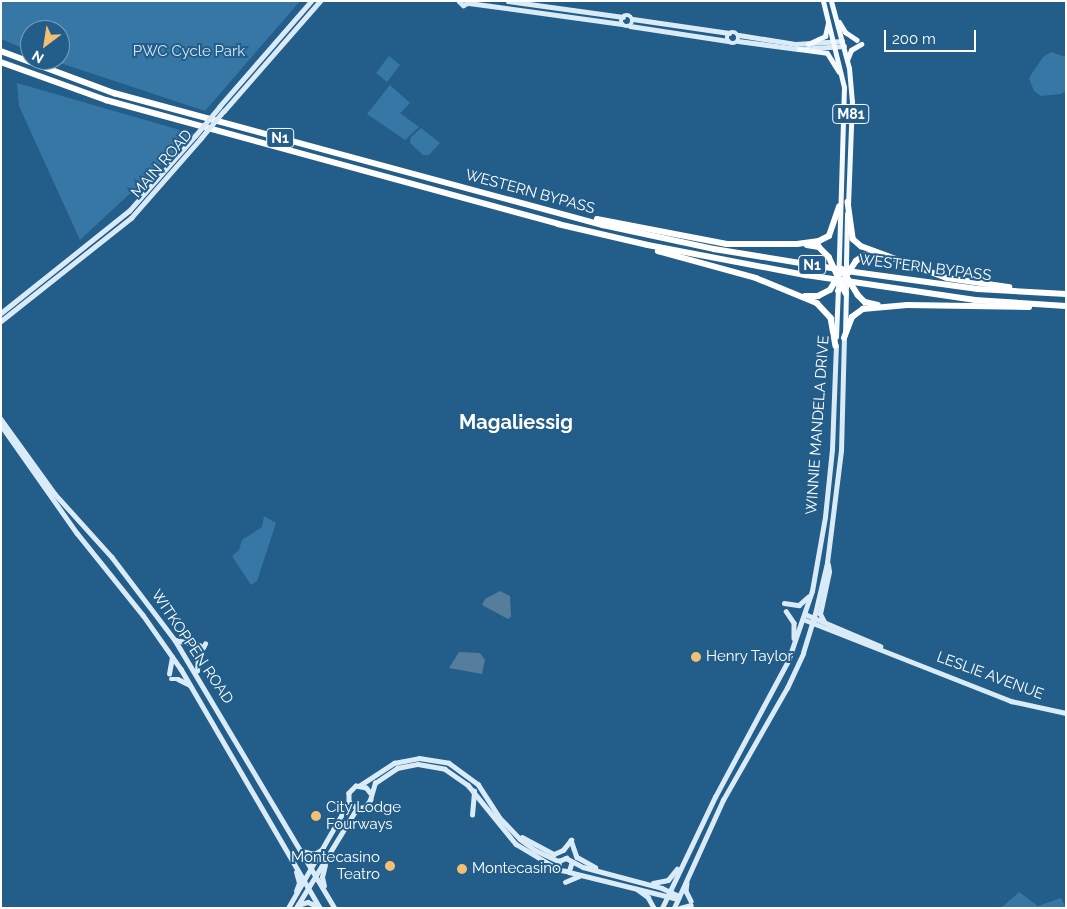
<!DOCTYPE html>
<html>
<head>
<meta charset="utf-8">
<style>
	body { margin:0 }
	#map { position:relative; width:1067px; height:909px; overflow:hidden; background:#235d89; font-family:Raleway,sans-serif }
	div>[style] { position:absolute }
	.green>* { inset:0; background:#3777a6 }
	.water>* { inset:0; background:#557e9c }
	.secondary>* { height:4.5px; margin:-2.25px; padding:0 2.25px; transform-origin:2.25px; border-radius:2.25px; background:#daebf8 }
	.secondary>.ring { margin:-2.25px; padding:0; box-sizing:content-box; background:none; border:4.5px solid #daebf8; border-radius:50% }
	.primary>* { height:5px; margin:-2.5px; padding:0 2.5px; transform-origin:2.5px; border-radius:2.5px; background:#f3f9fe }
	.highway>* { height:5.5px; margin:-2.75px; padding:0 2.75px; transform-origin:2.75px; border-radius:2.75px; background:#fff }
	.secondary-bridge>* { height:4.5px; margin:-2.25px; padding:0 2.25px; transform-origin:2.25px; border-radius:2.25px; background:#daebf8 }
	.primary-bridge>* { height:5px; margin:-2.5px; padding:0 2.5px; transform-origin:2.5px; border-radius:2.5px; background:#f3f9fe }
	.highway-bridge>* { height:5.5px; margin:-2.75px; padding:0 2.75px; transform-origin:2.75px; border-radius:2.75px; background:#fff }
	.dots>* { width:14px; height:14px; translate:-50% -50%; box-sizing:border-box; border:2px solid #235d89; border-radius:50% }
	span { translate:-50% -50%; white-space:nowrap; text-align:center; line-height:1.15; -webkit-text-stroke:4px #235d89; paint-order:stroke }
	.shield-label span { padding:1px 4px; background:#235d89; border:1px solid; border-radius:4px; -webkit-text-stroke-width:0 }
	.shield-label { font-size:14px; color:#fff; font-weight:700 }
	.park-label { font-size:15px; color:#d4e8f8 }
	.street-label { font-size:15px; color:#fff }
	.poi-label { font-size:15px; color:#fff }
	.left { translate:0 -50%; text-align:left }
	.right { translate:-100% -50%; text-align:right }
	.district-label { font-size:20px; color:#fff; font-weight:700 }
	.frame { position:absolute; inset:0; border:2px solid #fff; pointer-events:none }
	.north { position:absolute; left:20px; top:20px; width:50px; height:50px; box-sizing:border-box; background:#235d89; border:1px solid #7b9eb8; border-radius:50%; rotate:211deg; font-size:14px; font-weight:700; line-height:20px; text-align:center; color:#fff }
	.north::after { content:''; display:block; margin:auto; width:18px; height:22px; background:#f5bf72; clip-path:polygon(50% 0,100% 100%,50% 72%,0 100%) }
	.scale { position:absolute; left:884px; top:30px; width:92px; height:22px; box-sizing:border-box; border:2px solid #fff; border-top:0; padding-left:6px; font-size:15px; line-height:18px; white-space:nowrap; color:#fff; -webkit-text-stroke:4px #235d89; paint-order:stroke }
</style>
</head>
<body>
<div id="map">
	<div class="green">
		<i style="clip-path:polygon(1px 1px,300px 1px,205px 111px,51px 60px,60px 60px,60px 30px,30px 30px,30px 51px,1px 39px)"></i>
		<i style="clip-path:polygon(1051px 52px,1066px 57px,1066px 91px,1061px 94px,1041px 96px,1034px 91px,1029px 78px,1043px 57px)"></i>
		<i style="clip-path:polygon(389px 56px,400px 65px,387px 82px,376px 73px)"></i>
		<i style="clip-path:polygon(17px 83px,194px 134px,80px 240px,19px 106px)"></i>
		<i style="clip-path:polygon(390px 85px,410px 103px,400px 113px,419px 127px,405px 140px,367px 114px)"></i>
		<i style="clip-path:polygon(421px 128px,440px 143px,429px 155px,423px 155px,410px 143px,411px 137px)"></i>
		<i style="clip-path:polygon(264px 516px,276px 523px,257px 581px,251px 585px,232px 556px,239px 550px,242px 540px,262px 527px)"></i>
		<i style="clip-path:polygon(1019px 892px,1038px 906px,1061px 898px,1066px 908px,1001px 908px)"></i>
	</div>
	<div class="water">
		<i style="clip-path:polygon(500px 591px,510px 596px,511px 617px,508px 619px,482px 605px,485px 599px)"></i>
		<i style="clip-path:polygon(459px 652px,480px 653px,485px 660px,482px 674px,449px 668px)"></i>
	</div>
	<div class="secondary">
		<i style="left:459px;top:1px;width:6px;rotate:45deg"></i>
		<i style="left:463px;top:5px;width:8px;rotate:-23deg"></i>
		<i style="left:508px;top:1px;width:116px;rotate:7.9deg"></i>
		<i style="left:469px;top:3px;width:154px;rotate:7.8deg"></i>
		<i class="ring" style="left:621px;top:15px;width:7.5px;height:7.5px"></i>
		<i style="left:633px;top:19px;width:97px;rotate:8.3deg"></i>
		<i style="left:630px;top:26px;width:99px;rotate:8.7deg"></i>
		<i class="ring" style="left:727px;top:32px;width:7.5px;height:7.5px"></i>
		<i style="left:739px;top:35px;width:58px;rotate:9deg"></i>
		<i style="left:796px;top:44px;width:46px;rotate:-3.7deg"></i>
		<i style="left:738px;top:41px;width:62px;rotate:7.5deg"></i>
		<i style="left:799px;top:49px;width:45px;rotate:-3.8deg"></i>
		<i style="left:219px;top:107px;width:140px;rotate:-49deg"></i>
		<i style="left:224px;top:111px;width:146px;rotate:-48.9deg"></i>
		<i style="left:1px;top:313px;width:164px;rotate:-38.6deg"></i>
		<i style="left:129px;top:211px;width:100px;rotate:-48.7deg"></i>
		<i style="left:1px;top:321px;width:166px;rotate:-38.4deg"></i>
		<i style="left:131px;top:218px;width:106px;rotate:-48.8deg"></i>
		<i style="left:1px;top:419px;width:92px;rotate:54.2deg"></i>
		<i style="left:55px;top:494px;width:85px;rotate:47.9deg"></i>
		<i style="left:112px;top:557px;width:104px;rotate:52.8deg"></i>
		<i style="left:175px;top:640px;width:312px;rotate:59.2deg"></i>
		<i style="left:1px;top:425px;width:132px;rotate:54.9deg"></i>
		<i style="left:77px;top:533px;width:105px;rotate:51.2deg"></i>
		<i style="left:143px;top:615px;width:66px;rotate:54.9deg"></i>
		<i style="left:181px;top:669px;width:276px;rotate:59.8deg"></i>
		<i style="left:784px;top:603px;width:15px;rotate:8deg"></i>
		<i style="left:799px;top:605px;width:12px;rotate:-42deg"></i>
		<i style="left:786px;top:611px;width:14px;rotate:56deg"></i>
		<i style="left:794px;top:623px;width:15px;rotate:90deg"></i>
		<i style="left:805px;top:614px;width:82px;rotate:23.1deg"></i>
		<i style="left:803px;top:619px;width:224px;rotate:21.5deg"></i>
		<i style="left:1011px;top:701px;width:56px;rotate:12.3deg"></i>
		<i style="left:824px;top:622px;width:9px;rotate:-117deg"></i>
		<i style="left:820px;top:614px;width:43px;rotate:-77.9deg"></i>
		<i style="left:829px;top:572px;width:7px;rotate:-98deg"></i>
		<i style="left:176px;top:640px;width:24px;rotate:12deg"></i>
		<i style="left:197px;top:671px;width:14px;rotate:-86deg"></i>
		<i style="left:198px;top:657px;width:15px;rotate:-62deg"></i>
		<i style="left:169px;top:674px;width:17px;rotate:-80deg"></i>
		<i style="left:171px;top:679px;width:7px"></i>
		<i style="left:178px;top:679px;width:13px;rotate:27deg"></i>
		<i style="left:359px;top:786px;width:42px;rotate:-33.3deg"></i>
		<i style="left:394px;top:763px;width:25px;rotate:-11deg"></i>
		<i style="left:419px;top:758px;width:30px;rotate:9deg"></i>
		<i style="left:449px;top:763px;width:36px;rotate:36deg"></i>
		<i style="left:478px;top:784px;width:40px;rotate:57.1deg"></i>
		<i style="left:500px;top:818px;width:29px;rotate:46deg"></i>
		<i style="left:520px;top:839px;width:19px;rotate:36deg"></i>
		<i style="left:535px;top:850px;width:26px;rotate:25deg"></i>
		<i style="left:370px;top:793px;width:6px;rotate:-129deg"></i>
		<i style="left:366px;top:788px;width:10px;rotate:-169deg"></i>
		<i style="left:356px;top:786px;width:10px;rotate:135deg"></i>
		<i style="left:349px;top:793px;width:9px;rotate:90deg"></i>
		<i style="left:349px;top:802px;width:10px;rotate:37deg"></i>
		<i style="left:357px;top:808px;width:8px;rotate:-7deg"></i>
		<i style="left:365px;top:807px;width:9px;rotate:-54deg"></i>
		<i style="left:370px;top:800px;width:18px;rotate:-74deg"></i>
		<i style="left:375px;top:783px;width:27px;rotate:-34deg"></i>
		<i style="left:397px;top:768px;width:21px;rotate:-11deg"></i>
		<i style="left:418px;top:764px;width:27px;rotate:10deg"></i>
		<i style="left:445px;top:769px;width:28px;rotate:35deg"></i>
		<i style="left:468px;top:785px;width:76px;rotate:50.9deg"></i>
		<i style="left:516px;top:844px;width:49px;rotate:30.8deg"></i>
		<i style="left:472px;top:815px;width:24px;rotate:-85deg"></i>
		<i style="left:522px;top:837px;width:36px;rotate:28deg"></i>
		<i style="left:554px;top:854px;width:10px;rotate:-24deg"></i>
		<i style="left:563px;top:850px;width:13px;rotate:-51deg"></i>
		<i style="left:571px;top:840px;width:18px;rotate:71deg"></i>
		<i style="left:577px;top:857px;width:21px;rotate:29deg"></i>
		<i style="left:302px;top:851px;width:12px;rotate:14deg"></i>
		<i style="left:314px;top:854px;width:10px;rotate:-29deg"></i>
		<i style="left:572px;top:863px;width:9px;rotate:108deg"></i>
		<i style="left:569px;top:872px;width:11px;rotate:-170deg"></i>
		<i style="left:558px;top:870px;width:9px;rotate:-84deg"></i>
		<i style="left:559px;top:861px;width:8px;rotate:-23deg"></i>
		<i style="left:566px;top:858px;width:19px;rotate:28deg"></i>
		<i style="left:583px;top:867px;width:82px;rotate:14.9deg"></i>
		<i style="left:662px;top:888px;width:19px;rotate:25deg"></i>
		<i style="left:569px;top:872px;width:112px;rotate:13.9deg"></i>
		<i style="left:565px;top:882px;width:15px;rotate:-23deg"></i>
		<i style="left:653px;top:883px;width:15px;rotate:-11deg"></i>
		<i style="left:668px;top:880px;width:14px;rotate:-51deg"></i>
		<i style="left:687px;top:883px;width:8px;rotate:97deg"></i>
		<i style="left:686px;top:891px;width:11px;rotate:63deg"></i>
		<i style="left:324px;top:886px;width:9px;rotate:-103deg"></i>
		<i style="left:322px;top:877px;width:12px;rotate:-76deg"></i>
		<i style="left:637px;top:889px;width:14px;rotate:36deg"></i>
		<i style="left:648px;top:897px;width:13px;rotate:61deg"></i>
		<i style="left:296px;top:891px;width:9px;rotate:-69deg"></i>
		<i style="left:299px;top:883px;width:11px;rotate:-105deg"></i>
		<i style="left:298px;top:905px;width:10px;rotate:-17deg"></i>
		<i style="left:308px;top:902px;width:12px;rotate:24deg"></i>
		<i style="left:288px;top:908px;width:122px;rotate:-60.1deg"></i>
		<i style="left:296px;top:908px;width:117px;rotate:-58.6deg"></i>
		<i style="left:662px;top:908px;width:123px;rotate:-64.5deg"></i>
		<i style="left:715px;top:797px;width:154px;rotate:-61.8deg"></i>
		<i style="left:788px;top:661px;width:74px;rotate:-71.1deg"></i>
		<i style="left:812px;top:591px;width:75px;rotate:-80deg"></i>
		<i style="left:825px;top:517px;width:68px;rotate:-84.1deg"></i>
		<i style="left:832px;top:449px;width:103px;rotate:-87.8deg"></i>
		<i style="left:674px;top:908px;width:119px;rotate:-65.6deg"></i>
		<i style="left:723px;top:800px;width:129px;rotate:-60.3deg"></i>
		<i style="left:787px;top:688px;width:38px;rotate:-65deg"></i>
		<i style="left:803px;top:653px;width:37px;rotate:-73deg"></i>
		<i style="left:814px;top:618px;width:57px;rotate:-76.7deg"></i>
		<i style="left:827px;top:563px;width:113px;rotate:-82.9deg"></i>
		<i style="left:841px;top:451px;width:113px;rotate:-88.5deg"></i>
		<i style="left:680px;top:908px;width:11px;rotate:-15deg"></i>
	</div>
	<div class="primary">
		<i style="left:823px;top:1px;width:89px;rotate:76.3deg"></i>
		<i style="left:844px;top:87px;width:171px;rotate:91.7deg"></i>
		<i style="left:831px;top:1px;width:69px;rotate:75deg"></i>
		<i style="left:849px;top:68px;width:33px;rotate:85deg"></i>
		<i style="left:852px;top:101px;width:103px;rotate:92.2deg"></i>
		<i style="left:839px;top:22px;width:12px;rotate:59deg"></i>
		<i style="left:845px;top:32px;width:14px;rotate:34deg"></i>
		<i style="left:808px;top:44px;width:19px;rotate:-25deg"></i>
		<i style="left:825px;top:36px;width:13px;rotate:-77deg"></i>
		<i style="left:799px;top:49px;width:28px;rotate:8deg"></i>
		<i style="left:827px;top:53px;width:22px;rotate:58deg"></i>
		<i style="left:847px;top:60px;width:11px;rotate:-68deg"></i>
		<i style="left:851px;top:50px;width:12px;rotate:-31deg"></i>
		<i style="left:846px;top:262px;width:49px;rotate:-88.8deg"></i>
		<i style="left:845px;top:335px;width:44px;rotate:-88.7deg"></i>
		<i style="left:836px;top:337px;width:49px;rotate:-87.7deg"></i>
	</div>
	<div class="highway">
		<i style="left:1px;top:51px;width:121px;rotate:20.4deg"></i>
		<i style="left:114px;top:93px;width:507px;rotate:15.11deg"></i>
		<i style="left:603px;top:225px;width:114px;rotate:12.2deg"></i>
		<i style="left:714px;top:249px;width:126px;rotate:9.2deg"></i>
		<i style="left:1px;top:62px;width:112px;rotate:19.9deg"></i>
		<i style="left:106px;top:100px;width:469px;rotate:15.3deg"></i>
		<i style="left:558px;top:224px;width:92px;rotate:13.1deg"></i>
		<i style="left:648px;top:245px;width:161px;rotate:10.8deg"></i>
		<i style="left:806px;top:275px;width:171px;rotate:8.4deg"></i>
		<i style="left:975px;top:300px;width:91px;rotate:3.8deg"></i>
		<i style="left:848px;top:202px;width:37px;rotate:82deg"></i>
		<i style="left:853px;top:239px;width:11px;rotate:41deg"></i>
		<i style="left:861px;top:246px;width:92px;rotate:20.4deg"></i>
		<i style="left:947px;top:278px;width:63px;rotate:8.3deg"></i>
		<i style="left:597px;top:219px;width:132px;rotate:10.9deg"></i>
		<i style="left:727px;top:244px;width:70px"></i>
		<i style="left:797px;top:244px;width:22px;rotate:-8deg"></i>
		<i style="left:819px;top:241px;width:11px;rotate:-27deg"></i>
		<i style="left:829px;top:236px;width:31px;rotate:-71deg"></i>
		<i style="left:807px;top:245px;width:12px;rotate:9deg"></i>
		<i style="left:819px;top:247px;width:14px;rotate:45deg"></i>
		<i style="left:658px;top:251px;width:102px;rotate:15.4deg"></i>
		<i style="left:756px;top:278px;width:66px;rotate:22.3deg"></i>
		<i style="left:817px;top:303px;width:21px;rotate:47deg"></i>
		<i style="left:831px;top:318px;width:28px;rotate:80deg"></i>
		<i style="left:856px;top:261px;width:9px;rotate:-36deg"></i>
		<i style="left:863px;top:256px;width:14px;rotate:-4deg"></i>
		<i style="left:847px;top:271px;width:132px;rotate:7.8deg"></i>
		<i style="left:978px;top:289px;width:88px;rotate:3.3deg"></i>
		<i style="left:838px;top:291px;width:8px;rotate:-60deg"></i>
		<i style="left:858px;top:295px;width:10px;rotate:45deg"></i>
		<i style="left:865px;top:302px;width:13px;rotate:13deg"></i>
		<i style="left:805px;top:296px;width:13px"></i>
		<i style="left:818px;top:296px;width:13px;rotate:-27deg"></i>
		<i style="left:844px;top:338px;width:22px;rotate:-69deg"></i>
		<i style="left:852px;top:317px;width:14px;rotate:-36deg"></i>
		<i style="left:863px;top:309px;width:44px;rotate:-5.2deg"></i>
		<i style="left:907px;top:305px;width:122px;rotate:0.9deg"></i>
	</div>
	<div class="secondary-bridge">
		<i style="left:195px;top:136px;width:38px;rotate:-50deg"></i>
		<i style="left:201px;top:138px;width:35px;rotate:-50deg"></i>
	</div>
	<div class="primary-bridge">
		<i style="left:838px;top:285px;width:27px;rotate:-88deg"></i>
		<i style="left:846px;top:288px;width:26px;rotate:-90deg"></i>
	</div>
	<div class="highway-bridge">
		<i style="left:829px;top:257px;width:40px;rotate:65deg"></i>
		<i style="left:842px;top:269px;width:31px;rotate:58deg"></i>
		<i style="left:845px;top:278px;width:20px;rotate:-57deg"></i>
		<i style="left:830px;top:290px;width:17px;rotate:-59deg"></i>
	</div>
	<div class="dots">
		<i style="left:696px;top:657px;background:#f5bf72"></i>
		<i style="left:316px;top:816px;background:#f5bf72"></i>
		<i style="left:390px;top:866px;background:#f5bf72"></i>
		<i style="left:462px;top:869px;background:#f5bf72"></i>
	</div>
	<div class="shield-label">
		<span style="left:851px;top:114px">M81</span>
		<span style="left:280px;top:138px">N1</span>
		<span style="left:812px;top:265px">N1</span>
	</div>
	<div class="park-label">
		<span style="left:189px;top:52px">PWC Cycle Park</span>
	</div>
	<div class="street-label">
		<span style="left:162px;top:164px;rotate:-49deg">MAIN ROAD</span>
		<span style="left:530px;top:192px;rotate:15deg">WESTERN BYPASS</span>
		<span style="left:925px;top:268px;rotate:7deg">WESTERN BYPASS</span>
		<span style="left:818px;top:425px;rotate:-86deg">WINNIE MANDELA DRIVE</span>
		<span style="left:192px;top:647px;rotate:56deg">WITKOPPEN ROAD</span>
		<span style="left:990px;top:676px;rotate:20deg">LESLIE AVENUE</span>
	</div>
	<div class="poi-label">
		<span class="left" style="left:706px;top:657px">Henry Taylor</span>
		<span class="left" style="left:326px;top:816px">City Lodge<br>Fourways</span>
		<span class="right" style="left:380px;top:866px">Montecasino<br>Teatro</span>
		<span class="left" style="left:472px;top:869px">Montecasino</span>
	</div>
	<div class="district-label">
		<span style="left:516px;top:422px">Magaliessig</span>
	</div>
	<div class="frame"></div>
	<div class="north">N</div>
	<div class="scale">200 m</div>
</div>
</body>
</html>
